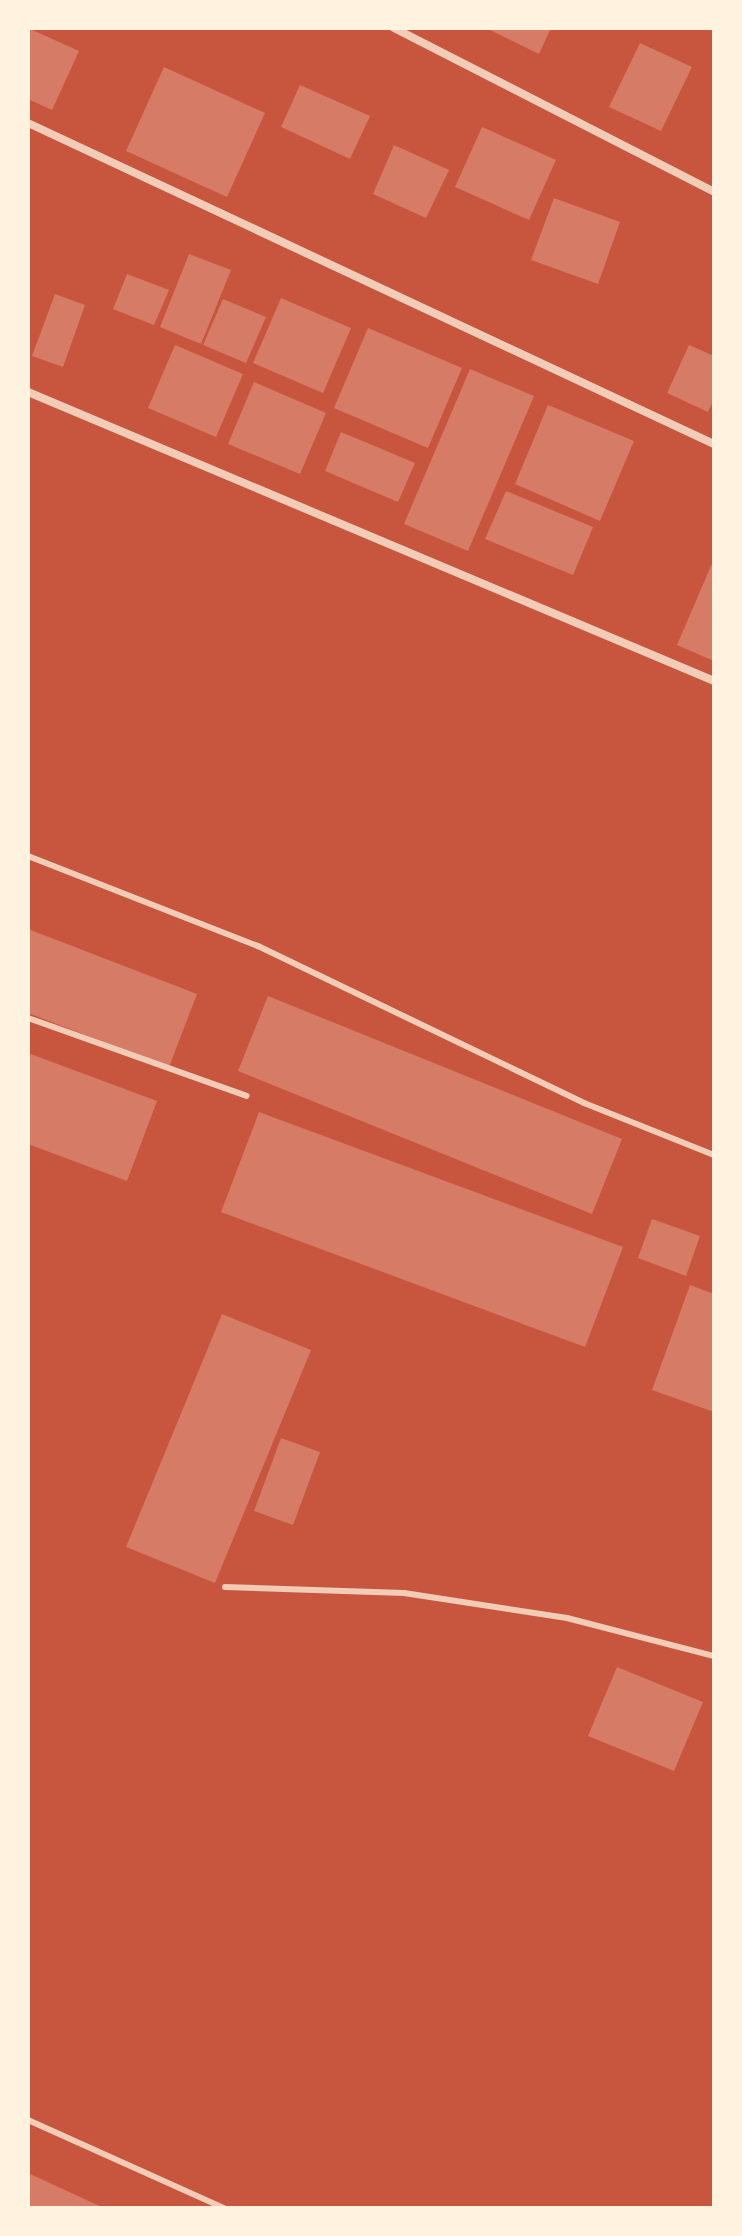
<!DOCTYPE html>
<html>
<head>
<meta charset="utf-8">
<style>
	body { margin:0 }
	#map { position:relative; width:742px; height:2236px; overflow:hidden; background:#c8553d; font-family:Ubuntu,sans-serif }
	div>[style] { position:absolute }
	.building>* { inset:0; background:#d67c66 }
	.service>* { height:6px; margin:-3px; padding:0 3px; transform-origin:3px; border-radius:3px; background:#f1ccb7 }
	.minor>* { height:8px; margin:-4px; padding:0 4px; transform-origin:4px; border-radius:4px; background:#f1ccb7 }
	span { translate:-50% -50%; white-space:nowrap; text-align:center; line-height:1.15; -webkit-text-stroke:8px #fff3e0; paint-order:stroke }
	.frame { position:absolute; inset:0; border:30px solid #fff3e0; pointer-events:none }
</style>
</head>
<body>
<div id="map">
	<div class="building">
		<i style="clip-path:polygon(28px 28px,79px 51px,52px 110px,28px 99px)"></i>
		<i style="clip-path:polygon(486px 28px,551px 28px,539px 54px)"></i>
		<i style="clip-path:polygon(640px 43px,692px 67px,661px 131px,609px 107px)"></i>
		<i style="clip-path:polygon(164px 67px,265px 113px,227px 197px,126px 151px)"></i>
		<i style="clip-path:polygon(300px 85px,370px 116px,350px 159px,281px 127px)"></i>
		<i style="clip-path:polygon(482px 127px,556px 160px,529px 220px,455px 187px)"></i>
		<i style="clip-path:polygon(394px 145px,449px 170px,426px 218px,373px 194px)"></i>
		<i style="clip-path:polygon(554px 198px,620px 222px,598px 284px,531px 260px)"></i>
		<i style="clip-path:polygon(189px 254px,231px 270px,201px 344px,160px 327px)"></i>
		<i style="clip-path:polygon(127px 274px,169px 290px,154px 325px,113px 309px)"></i>
		<i style="clip-path:polygon(55px 294px,85px 305px,63px 367px,32px 356px)"></i>
		<i style="clip-path:polygon(281px 298px,351px 328px,323px 393px,253px 363px)"></i>
		<i style="clip-path:polygon(223px 299px,266px 317px,246px 363px,203px 345px)"></i>
		<i style="clip-path:polygon(368px 328px,462px 368px,428px 448px,334px 408px)"></i>
		<i style="clip-path:polygon(175px 345px,243px 374px,216px 437px,148px 408px)"></i>
		<i style="clip-path:polygon(689px 345px,714px 356px,714px 399px,708px 412px,667px 393px)"></i>
		<i style="clip-path:polygon(470px 369px,534px 396px,468px 551px,404px 524px)"></i>
		<i style="clip-path:polygon(254px 382px,326px 413px,300px 474px,228px 444px)"></i>
		<i style="clip-path:polygon(548px 405px,634px 441px,600px 521px,515px 484px)"></i>
		<i style="clip-path:polygon(341px 432px,415px 463px,398px 502px,325px 471px)"></i>
		<i style="clip-path:polygon(506px 491px,593px 527px,573px 575px,485px 539px)"></i>
		<i style="clip-path:polygon(714px 559px,714px 661px,677px 645px)"></i>
		<i style="clip-path:polygon(28px 929px,197px 994px,169px 1067px,28px 1013px)"></i>
		<i style="clip-path:polygon(268px 996px,622px 1139px,592px 1214px,238px 1071px)"></i>
		<i style="clip-path:polygon(28px 1053px,157px 1101px,127px 1181px,28px 1144px)"></i>
		<i style="clip-path:polygon(259px 1112px,623px 1247px,585px 1347px,221px 1212px)"></i>
		<i style="clip-path:polygon(652px 1219px,700px 1236px,686px 1276px,638px 1258px)"></i>
		<i style="clip-path:polygon(690px 1285px,714px 1294px,714px 1412px,652px 1390px)"></i>
		<i style="clip-path:polygon(222px 1314px,311px 1350px,215px 1583px,126px 1547px)"></i>
		<i style="clip-path:polygon(281px 1438px,320px 1452px,293px 1525px,254px 1511px)"></i>
		<i style="clip-path:polygon(617px 1667px,703px 1702px,674px 1771px,588px 1736px)"></i>
		<i style="clip-path:polygon(28px 2173px,104px 2208px,28px 2208px)"></i>
	</div>
	<div class="service">
		<i style="left:28px;top:856px;width:247px;rotate:21.4deg"></i>
		<i style="left:258px;top:946px;width:362px;rotate:25.7deg"></i>
		<i style="left:584px;top:1103px;width:140px;rotate:21.8deg"></i>
		<i style="left:28px;top:1018px;width:232px;rotate:19.6deg"></i>
		<i style="left:225px;top:1587px;width:179px;rotate:1.9deg"></i>
		<i style="left:404px;top:1593px;width:165px;rotate:8.7deg"></i>
		<i style="left:567px;top:1618px;width:152px;rotate:14.5deg"></i>
		<i style="left:28px;top:2120px;width:215px;rotate:24.2deg"></i>
	</div>
	<div class="minor">
		<i style="left:394px;top:28px;width:360px;rotate:27.1deg"></i>
		<i style="left:28px;top:123px;width:757px;rotate:25.08deg"></i>
		<i style="left:28px;top:392px;width:744px;rotate:22.84deg"></i>
	</div>
	<div class="frame"></div>
</div>
</body>
</html>
